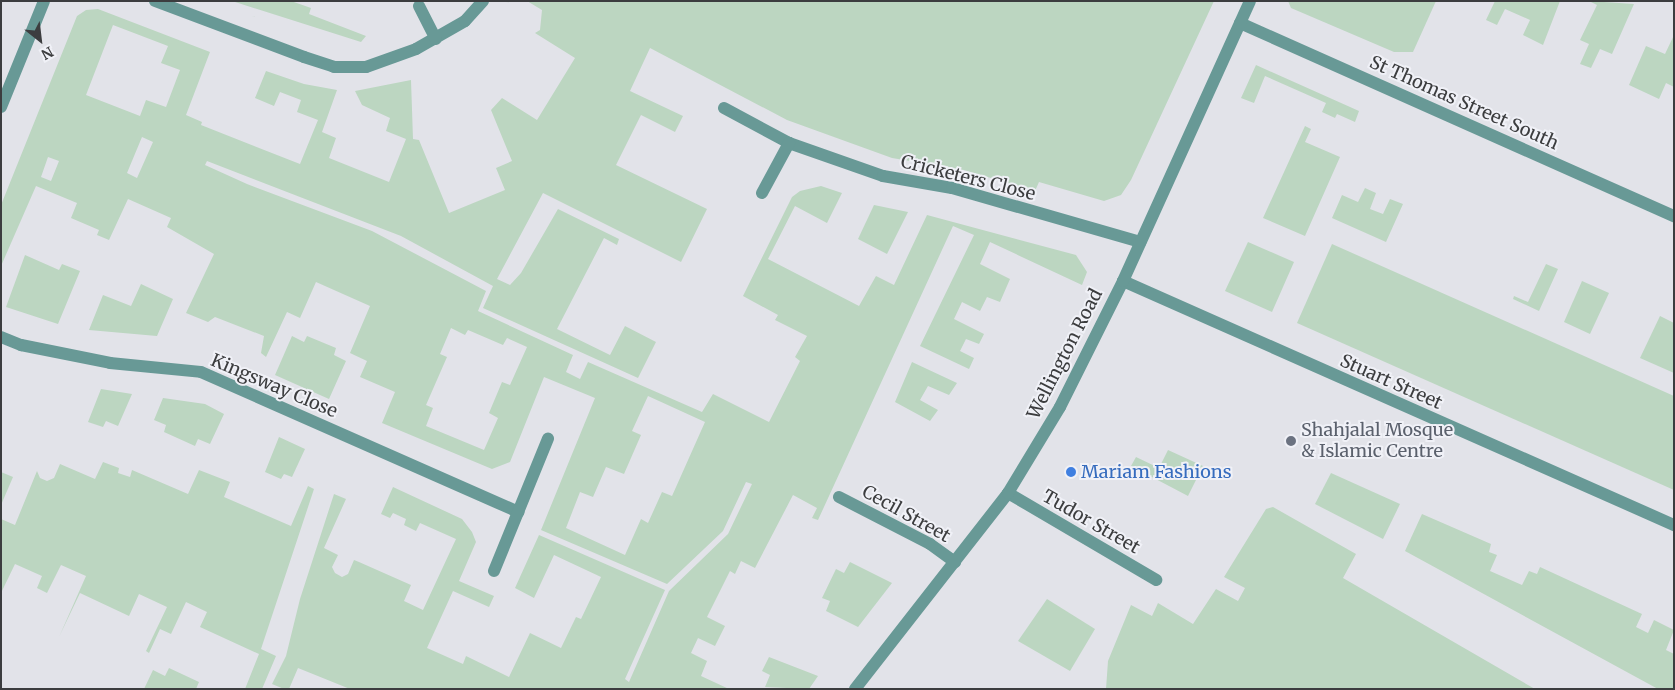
<!DOCTYPE html>
<html>
<head>
<meta charset="utf-8">
<style>
	body { margin:0 }
	#map { position:relative; width:1675px; height:690px; overflow:hidden; background:#e2e3e9; font-family:Merriweather,serif }
	div>[style] { position:absolute }
	.green>* { inset:0; background:#bcd6c1 }
	.minor>* { height:12px; margin:-6px; padding:0 6px; transform-origin:6px; border-radius:6px; background:#689996 }
	.dots>* { width:14px; height:14px; translate:-50% -50%; box-sizing:border-box; border:2px solid #f0f1f7; border-radius:50% }
	span { translate:-50% -50%; white-space:nowrap; text-align:center; line-height:1.15; -webkit-text-stroke:4px #f0f1f7; paint-order:stroke }
	.street-label { font-size:18px; color:#3c3d3f }
	.worship-label { font-size:18px; color:#5b616d }
	.left { translate:0 -50%; text-align:left }
	.shop-label { font-size:18px; color:#366cbe }
	.frame { position:absolute; inset:0; border:2px solid #3c3d3f; pointer-events:none }
	.north { position:absolute; left:15px; top:15px; width:50px; height:50px; -webkit-text-stroke:4px #f0f1f7; paint-order:stroke; rotate:151deg; font-size:14px; font-weight:700; line-height:20px; text-align:center; color:#3c3d3f }
	.north::after { content:''; display:block; margin:auto; width:18px; height:22px; background:#3c3d3f; clip-path:polygon(50% 0,100% 100%,50% 72%,0 100%) }
</style>
</head>
<body>
<div id="map">
	<div class="green">
		<i style="clip-path:polygon(232px 1px,291px 1px,311px 8px,309px 14px,366px 36px,361px 42px)"></i>
		<i style="clip-path:polygon(evenodd,527px 1px,1214px 1px,1131px 180px,1121px 195px,1104px 201px,1039px 182px,1035px 191px,964px 170px,892px 158px,787px 120px,650px 48px,630px 91px,683px 116px,675px 132px,641px 115px,616px 165px,707px 209px,681px 262px,543px 193px,497px 279px,510px 285px,521px 273px,558px 209px,619px 239px,617px 245px,604px 238px,557px 329px,610px 355px,625px 326px,656px 342px,638px 378px,483px 308px,493px 286px,401px 236px,207px 161px,205px 165px,247px 184px,372px 231px,486px 291px,478px 311px,573px 355px,566px 372px,580px 379px,588px 362px,702px 412px,713px 394px,769px 422px,800px 361px,795px 357px,807px 336px,775px 320px,778px 315px,743px 296px,792px 197px,800px 191px,821px 186px,842px 193px,827px 223px,795px 206px,768px 259px,859px 306px,876px 276px,894px 285px,927px 215px,1076px 255px,1087px 272px,1082px 285px,990px 242px,980px 264px,1010px 279px,1000px 302px,987px 297px,980px 311px,962px 302px,954px 319px,984px 334px,979px 344px,966px 339px,960px 351px,974px 358px,969px 369px,920px 346px,974px 235px,953px 226px,818px 520px,812px 518px,817px 508px,793px 495px,755px 568px,741px 561px,735px 574px,730px 571px,707px 617px,725px 626px,715px 646px,698px 638px,691px 653px,707px 661px,701px 676px,729px 689px,350px 689px,298px 668px,289px 689px,284px 689px,272px 684px,286px 656px,300px 599px,334px 494px,346px 499px,324px 548px,338px 555px,332px 567px,335px 573px,342px 577px,348px 574px,354px 560px,359px 562px,411px 585px,404px 601px,423px 610px,456px 539px,420px 523px,416px 531px,404px 525px,406px 519px,393px 513px,390px 518px,381px 514px,393px 487px,462px 519px,472px 532px,476px 542px,459px 581px,494px 596px,489px 607px,453px 591px,427px 648px,463px 664px,466px 656px,509px 677px,530px 633px,561px 648px,576px 617px,581px 619px,601px 577px,554px 555px,534px 598px,515px 588px,539px 535px,665px 590px,625px 679px,629px 682px,669px 591px,728px 534px,752px 484px,746px 482px,723px 531px,667px 584px,541px 530px,595px 398px,544px 377px,510px 462px,492px 469px,382px 423px,395px 392px,360px 377px,367px 361px,350px 353px,370px 306px,316px 282px,300px 318px,287px 312px,266px 357px,261px 353px,264px 336px,215px 317px,208px 322px,186px 313px,214px 254px,167px 227px,171px 218px,128px 199px,109px 240px,97px 235px,99px 230px,71px 218px,77px 203px,36px 186px,1px 266px,1px 205px,77px 16px,86px 10px,98px 9px,210px 52px,186px 115px,202px 122px,201px 125px,300px 164px,318px 120px,297px 112px,301px 100px,280px 92px,274px 106px,255px 98px,266px 71px,304px 84px,337px 90px,322px 132px,336px 138px,329px 158px,389px 182px,406px 139px,386px 131px,390px 118px,362px 105px,355px 91px,411px 80px,413px 139px,419px 140px,449px 213px,505px 190px,496px 168px,512px 161px,491px 110px,502px 98px,537px 120px,575px 58px,535px 33px,540px 30px,542px 10px,527px 1px,113px 25px,168px 46px,161px 63px,180px 70px,166px 107px,146px 100px,140px 116px,86px 95px,113px 25px,527px 1px,142px 137px,153px 142px,137px 178px,127px 173px,142px 137px,527px 1px,48px 157px,59px 161px,51px 181px,41px 177px,48px 157px,527px 1px,451px 328px,465px 335px,468px 330px,503px 345px,507px 338px,527px 347px,510px 385px,502px 382px,489px 413px,498px 418px,484px 450px,426px 426px,433px 408px,426px 405px,447px 357px,440px 354px,451px 328px,527px 1px,648px 396px,705px 422px,672px 496px,662px 492px,648px 523px,641px 519px,625px 555px,566px 528px,580px 492px,593px 497px,606px 467px,624px 474px,641px 435px,632px 431px,648px 396px)"></i>
		<i style="clip-path:polygon(1288px 1px,1436px 1px,1413px 52px,1394px 52px,1291px 8px)"></i>
		<i style="clip-path:polygon(1495px 1px,1560px 1px,1543px 45px,1523px 35px,1530px 20px,1505px 9px,1497px 25px,1486px 20px)"></i>
		<i style="clip-path:polygon(1589px 1px,1634px 4px,1612px 54px,1600px 49px,1591px 68px,1580px 64px,1589px 44px,1580px 40px,1597px 5px)"></i>
		<i style="clip-path:polygon(1674px 35px,1674px 87px,1666px 83px,1659px 99px,1629px 85px,1646px 46px,1665px 54px)"></i>
		<i style="clip-path:polygon(1256px 65px,1359px 111px,1355px 122px,1337px 114px,1335px 118px,1322px 112px,1326px 103px,1265px 76px,1254px 103px,1241px 98px)"></i>
		<i style="clip-path:polygon(1305px 126px,1311px 129px,1305px 142px,1340px 157px,1305px 236px,1263px 218px)"></i>
		<i style="clip-path:polygon(1365px 188px,1376px 193px,1370px 209px,1383px 214px,1390px 199px,1403px 204px,1386px 242px,1332px 218px,1342px 195px,1358px 202px)"></i>
		<i style="clip-path:polygon(874px 205px,908px 212px,887px 254px,858px 239px)"></i>
		<i style="clip-path:polygon(1248px 242px,1294px 262px,1272px 312px,1225px 291px)"></i>
		<i style="clip-path:polygon(1332px 244px,1674px 396px,1674px 490px,1297px 323px)"></i>
		<i style="clip-path:polygon(25px 255px,59px 270px,62px 264px,80px 271px,58px 324px,6px 307px)"></i>
		<i style="clip-path:polygon(1546px 264px,1558px 269px,1539px 311px,1513px 299px,1514px 296px,1528px 302px)"></i>
		<i style="clip-path:polygon(1582px 281px,1609px 293px,1590px 334px,1564px 322px)"></i>
		<i style="clip-path:polygon(141px 284px,173px 299px,157px 336px,89px 330px,103px 295px,131px 306px)"></i>
		<i style="clip-path:polygon(1660px 316px,1674px 323px,1674px 373px,1640px 358px)"></i>
		<i style="clip-path:polygon(292px 336px,304px 342px,307px 336px,336px 348px,334px 355px,346px 361px,329px 399px,275px 375px)"></i>
		<i style="clip-path:polygon(912px 362px,957px 383px,949px 395px,928px 386px,920px 400px,938px 410px,930px 421px,895px 402px)"></i>
		<i style="clip-path:polygon(101px 389px,132px 394px,118px 426px,106px 421px,103px 427px,88px 422px)"></i>
		<i style="clip-path:polygon(163px 398px,205px 404px,224px 414px,210px 444px,198px 439px,195px 446px,164px 432px,166px 425px,154px 420px)"></i>
		<i style="clip-path:polygon(279px 437px,305px 449px,292px 477px,284px 474px,281px 479px,265px 472px)"></i>
		<i style="clip-path:polygon(1168px 450px,1203px 466px,1188px 496px,1131px 466px,1136px 457px,1159px 468px)"></i>
		<i style="clip-path:polygon(103px 462px,119px 468px,118px 473px,130px 477px,132px 470px,188px 494px,199px 470px,230px 482px,224px 497px,291px 526px,308px 486px,314px 489px,261px 649px,276px 656px,262px 689px,245px 689px,259px 654px,200px 627px,207px 612px,186px 602px,171px 634px,160px 629px,149px 653px,146px 651px,167px 607px,139px 594px,129px 616px,80px 593px,59px 637px,86px 576px,61px 565px,47px 593px,37px 588px,42px 576px,15px 564px,1px 593px,1px 519px,15px 525px,37px 471px,40px 478px,47px 481px,54px 478px,60px 464px,95px 479px)"></i>
		<i style="clip-path:polygon(1px 472px,13px 477px,1px 505px)"></i>
		<i style="clip-path:polygon(1331px 473px,1400px 504px,1383px 539px,1315px 504px)"></i>
		<i style="clip-path:polygon(1273px 507px,1356px 554px,1343px 578px,1535px 689px,1106px 689px,1108px 661px,1131px 605px,1152px 616px,1158px 603px,1193px 624px,1216px 589px,1238px 601px,1245px 588px,1224px 577px,1266px 509px)"></i>
		<i style="clip-path:polygon(1422px 514px,1491px 544px,1489px 552px,1497px 555px,1490px 571px,1522px 585px,1529px 571px,1537px 574px,1540px 567px,1642px 614px,1636px 627px,1648px 633px,1654px 620px,1674px 630px,1666px 650px,1674px 654px,1674px 689px,1658px 689px,1405px 551px)"></i>
		<i style="clip-path:polygon(850px 562px,892px 583px,858px 627px,826px 611px,830px 601px,822px 598px,836px 569px,844px 573px)"></i>
		<i style="clip-path:polygon(1047px 599px,1095px 629px,1070px 671px,1018px 641px)"></i>
		<i style="clip-path:polygon(769px 657px,818px 676px,809px 689px,765px 687px,770px 675px,762px 671px)"></i>
		<i style="clip-path:polygon(169px 668px,199px 682px,196px 689px,144px 689px,153px 670px,165px 676px)"></i>
	</div>
	<div class="minor">
		<i style="left:155px;top:1px;width:159px;rotate:20.6deg"></i>
		<i style="left:304px;top:57px;width:32px;rotate:18deg"></i>
		<i style="left:334px;top:67px;width:32px"></i>
		<i style="left:366px;top:67px;width:53px;rotate:-19.8deg"></i>
		<i style="left:416px;top:49px;width:56px;rotate:-29.7deg"></i>
		<i style="left:465px;top:21px;width:27px;rotate:-48deg"></i>
		<i style="left:419px;top:6px;width:37px;rotate:63deg"></i>
		<i style="left:1240px;top:23px;width:475px;rotate:24deg"></i>
		<i style="left:1px;top:107px;width:114px;rotate:-67.9deg"></i>
		<i style="left:724px;top:108px;width:74px;rotate:28.3deg"></i>
		<i style="left:789px;top:143px;width:100px;rotate:19.3deg"></i>
		<i style="left:883px;top:176px;width:70px;rotate:9.9deg"></i>
		<i style="left:952px;top:188px;width:196px;rotate:16deg"></i>
		<i style="left:762px;top:193px;width:57px;rotate:-61.6deg"></i>
		<i style="left:1123px;top:281px;width:603px;rotate:23.89deg"></i>
		<i style="left:1px;top:337px;width:22px;rotate:22deg"></i>
		<i style="left:21px;top:345px;width:91px;rotate:11.4deg"></i>
		<i style="left:110px;top:363px;width:91px;rotate:5.6deg"></i>
		<i style="left:201px;top:372px;width:347px;rotate:23.8deg"></i>
		<i style="left:1008px;top:493px;width:172px;rotate:30.4deg"></i>
		<i style="left:839px;top:497px;width:102px;rotate:27.3deg"></i>
		<i style="left:930px;top:544px;width:31px;rotate:36deg"></i>
		<i style="left:494px;top:571px;width:143px;rotate:-67.8deg"></i>
		<i style="left:855px;top:689px;width:249px;rotate:-52deg"></i>
		<i style="left:1008px;top:493px;width:100px;rotate:-58.8deg"></i>
		<i style="left:1060px;top:407px;width:141px;rotate:-63.4deg"></i>
		<i style="left:1123px;top:281px;width:307px;rotate:-65.6deg"></i>
	</div>
	<div class="dots">
		<i style="left:1291px;top:441px;background:#6b7280"></i>
		<i style="left:1071px;top:472px;background:#3f7fe0"></i>
	</div>
	<div class="street-label">
		<span style="left:1464px;top:103px;rotate:24deg">St Thomas Street South</span>
		<span style="left:968px;top:178px;rotate:14deg">Cricketers Close</span>
		<span style="left:1065px;top:354px;rotate:-63deg">Wellington Road</span>
		<span style="left:1391px;top:382px;rotate:24deg">Stuart Street</span>
		<span style="left:274px;top:386px;rotate:23deg">Kingsway Close</span>
		<span style="left:906px;top:514px;rotate:29deg">Cecil Street</span>
		<span style="left:1091px;top:522px;rotate:30deg">Tudor Street</span>
	</div>
	<div class="worship-label">
		<span class="left" style="left:1301px;top:441px">Shahjalal Mosque<br>&amp; Islamic Centre</span>
	</div>
	<div class="shop-label">
		<span class="left" style="left:1081px;top:472px">Mariam Fashions</span>
	</div>
	<div class="frame"></div>
	<div class="north">N</div>
</div>
</body>
</html>
